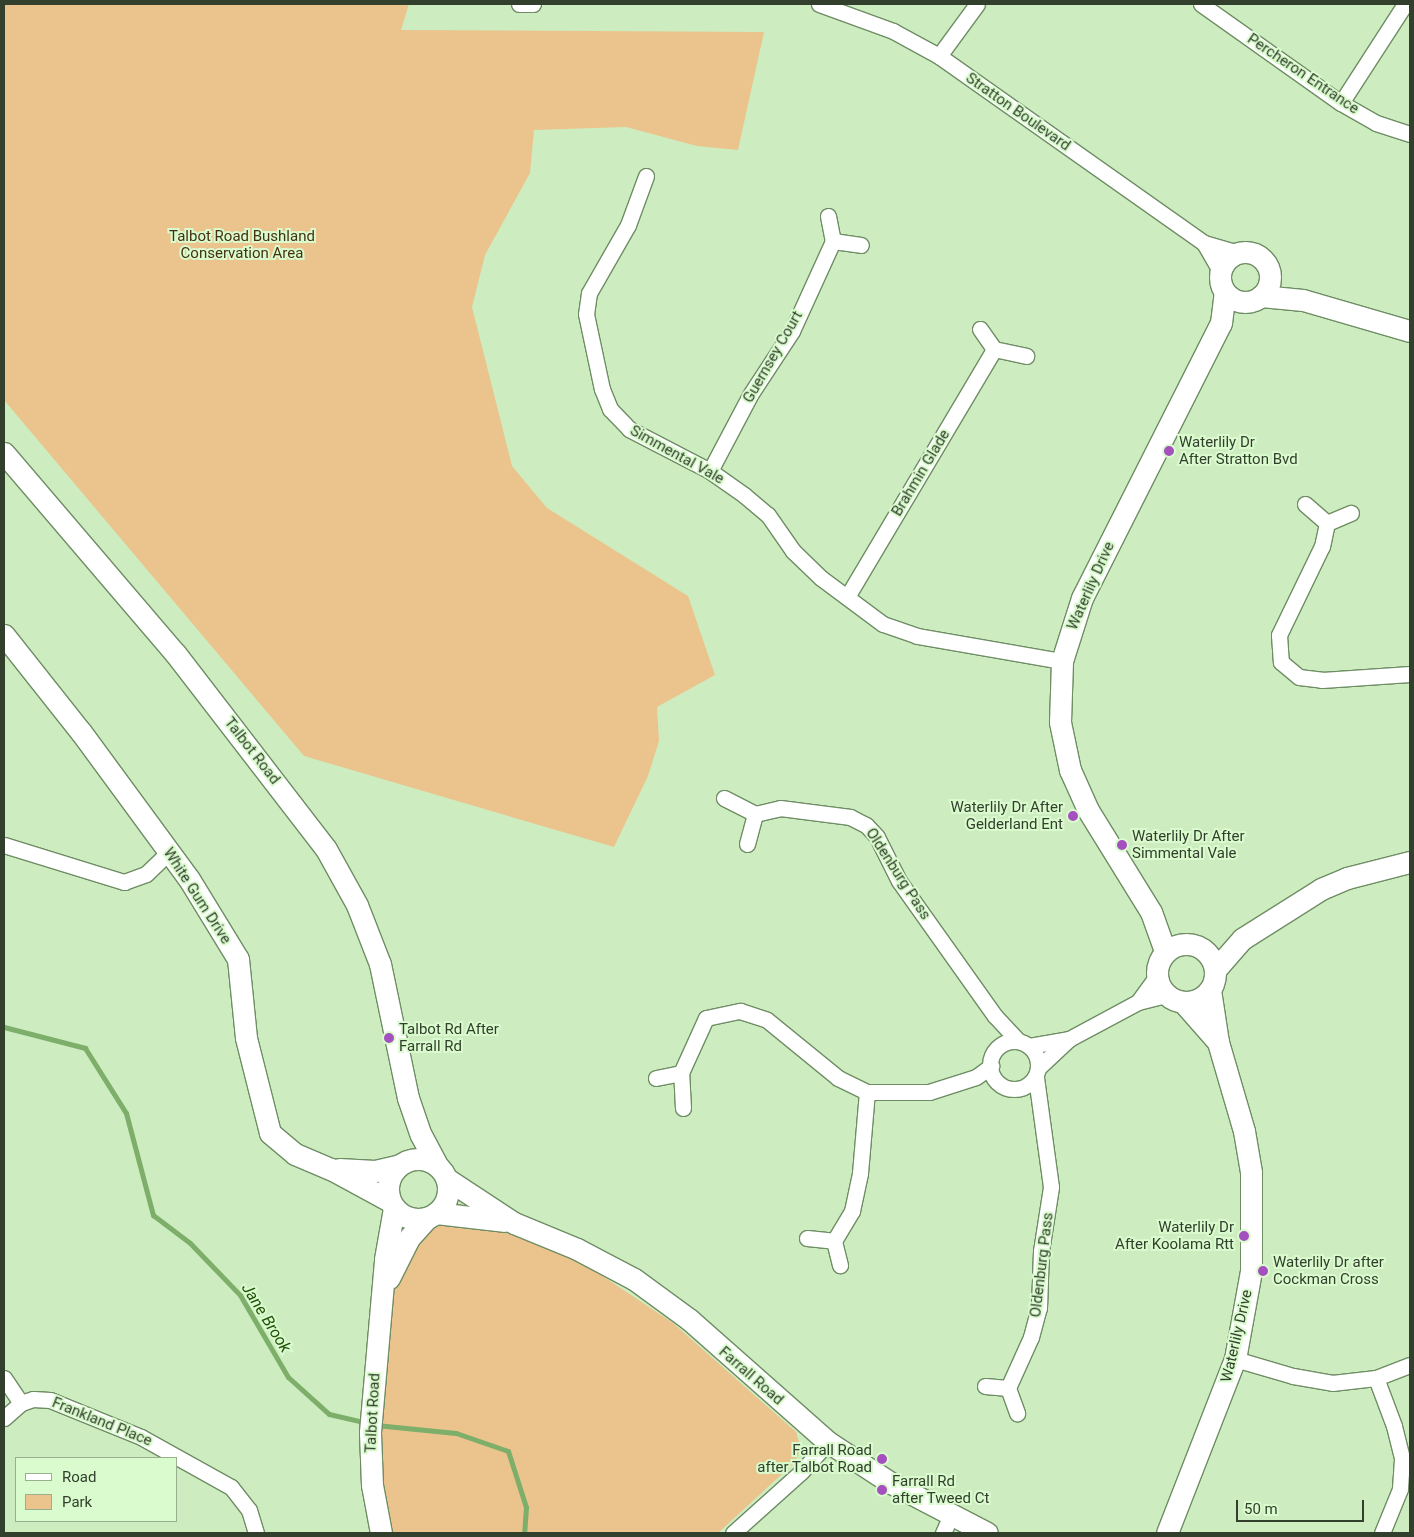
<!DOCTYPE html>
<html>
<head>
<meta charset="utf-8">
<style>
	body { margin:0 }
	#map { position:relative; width:1414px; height:1537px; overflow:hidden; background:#cdedc1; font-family:Roboto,sans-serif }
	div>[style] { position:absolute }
	.green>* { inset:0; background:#eac48c }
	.stream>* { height:5px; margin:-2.5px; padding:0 2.5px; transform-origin:2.5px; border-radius:2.5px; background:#7dae6a }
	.roads { filter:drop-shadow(1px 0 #6f8d64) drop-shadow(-1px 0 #6f8d64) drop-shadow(0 1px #6f8d64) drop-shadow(0 -1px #6f8d64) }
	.street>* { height:15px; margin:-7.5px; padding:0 7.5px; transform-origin:7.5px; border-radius:7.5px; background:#fff }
	.street>.ring { margin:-7.5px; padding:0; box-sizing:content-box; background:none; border:15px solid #fff; border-radius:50% }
	.secondary>* { height:21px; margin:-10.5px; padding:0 10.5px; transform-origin:10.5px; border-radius:10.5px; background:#fff }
	.secondary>.ring { margin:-10.5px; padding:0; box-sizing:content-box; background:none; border:21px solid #fff; border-radius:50% }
	.dots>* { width:14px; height:14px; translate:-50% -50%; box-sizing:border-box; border:2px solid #dafbce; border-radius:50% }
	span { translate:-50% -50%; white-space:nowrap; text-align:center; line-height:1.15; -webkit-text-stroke:4px #dafbce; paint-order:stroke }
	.street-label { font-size:15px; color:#323f2d }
	.park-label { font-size:15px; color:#463211 }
	.poi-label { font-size:15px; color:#323f2d }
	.left { translate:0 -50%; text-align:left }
	.right { translate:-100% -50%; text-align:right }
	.water-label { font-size:16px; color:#225007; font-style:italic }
	.frame { position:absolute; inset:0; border:5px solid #323f2d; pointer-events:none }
	.legend { position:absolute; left:15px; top:1457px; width:162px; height:65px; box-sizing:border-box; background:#dafbce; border:1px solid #97b08e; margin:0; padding:6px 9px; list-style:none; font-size:15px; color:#323f2d }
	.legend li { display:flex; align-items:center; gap:10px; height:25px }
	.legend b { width:25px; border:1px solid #97b08e }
	.scale { position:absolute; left:1236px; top:1500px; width:128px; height:22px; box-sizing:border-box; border:2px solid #323f2d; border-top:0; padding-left:6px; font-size:15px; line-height:18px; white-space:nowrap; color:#323f2d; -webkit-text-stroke:4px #dafbce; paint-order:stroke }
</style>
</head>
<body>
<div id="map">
	<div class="green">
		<i style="clip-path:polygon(4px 4px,409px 4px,401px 30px,764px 32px,738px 150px,697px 146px,626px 127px,534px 130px,530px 173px,485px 255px,472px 307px,512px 466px,547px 508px,688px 596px,715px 675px,657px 707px,659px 741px,648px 776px,614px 847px,304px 756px,4px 400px)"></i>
		<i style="clip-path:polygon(446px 1224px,501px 1230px,583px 1263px,673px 1323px,796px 1432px,801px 1449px,794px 1463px,718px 1533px,381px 1533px,376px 1510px,382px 1291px,433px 1228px)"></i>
	</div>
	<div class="stream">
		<i style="left:4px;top:1027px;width:84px;rotate:14.5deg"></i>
		<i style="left:85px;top:1048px;width:77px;rotate:57.8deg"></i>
		<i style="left:126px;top:1113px;width:106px;rotate:75.2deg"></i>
		<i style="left:153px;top:1215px;width:46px;rotate:37.1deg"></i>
		<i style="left:190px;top:1243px;width:72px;rotate:46.1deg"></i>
		<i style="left:240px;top:1295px;width:95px;rotate:59.7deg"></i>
		<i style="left:288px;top:1377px;width:55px;rotate:42.1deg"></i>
		<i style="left:329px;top:1414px;width:37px;rotate:13deg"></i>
		<i style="left:376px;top:1425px;width:80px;rotate:5.7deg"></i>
		<i style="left:456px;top:1433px;width:55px;rotate:19.1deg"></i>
		<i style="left:508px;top:1451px;width:59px;rotate:72.2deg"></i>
		<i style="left:526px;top:1507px;width:26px;rotate:94deg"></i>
	</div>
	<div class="roads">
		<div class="street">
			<i style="left:519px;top:4px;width:14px"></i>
			<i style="left:819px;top:4px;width:79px;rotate:20deg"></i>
			<i style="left:893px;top:31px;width:52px;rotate:28.5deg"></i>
			<i style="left:939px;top:56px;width:324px;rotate:35.2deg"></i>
			<i style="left:1204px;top:243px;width:32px;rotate:60deg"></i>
			<i style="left:1201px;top:4px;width:171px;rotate:35.3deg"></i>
			<i style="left:1341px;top:103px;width:40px;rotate:29.7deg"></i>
			<i style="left:1376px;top:123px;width:36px;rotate:18deg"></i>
			<i style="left:939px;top:56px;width:64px;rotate:-53.8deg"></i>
			<i style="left:1341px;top:103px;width:118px;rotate:-57.1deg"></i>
			<i style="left:646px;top:176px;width:52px;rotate:110.2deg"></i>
			<i style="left:628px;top:225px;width:78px;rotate:119.8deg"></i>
			<i style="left:589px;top:293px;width:21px;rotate:98deg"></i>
			<i style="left:586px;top:314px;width:77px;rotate:78deg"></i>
			<i style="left:602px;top:389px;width:22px;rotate:68deg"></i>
			<i style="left:610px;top:409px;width:28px;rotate:46deg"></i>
			<i style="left:629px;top:429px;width:91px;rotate:27.4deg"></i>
			<i style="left:710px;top:471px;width:42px;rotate:35.2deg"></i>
			<i style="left:744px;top:495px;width:31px;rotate:40deg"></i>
			<i style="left:768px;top:515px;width:44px;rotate:55.2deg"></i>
			<i style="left:793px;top:551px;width:39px;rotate:44deg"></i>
			<i style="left:821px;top:578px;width:77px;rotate:36.6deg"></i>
			<i style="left:883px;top:624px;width:36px;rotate:19deg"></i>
			<i style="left:917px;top:636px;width:147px;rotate:9.8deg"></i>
			<i style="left:828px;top:216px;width:25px;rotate:79deg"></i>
			<i style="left:833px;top:241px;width:28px;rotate:8deg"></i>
			<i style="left:1204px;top:243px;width:35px;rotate:16deg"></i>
			<i style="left:980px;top:329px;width:24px;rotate:55deg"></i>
			<i style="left:994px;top:349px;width:33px;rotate:12deg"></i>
			<i style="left:710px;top:471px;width:86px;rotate:-62.2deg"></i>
			<i style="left:750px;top:395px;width:77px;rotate:-56.7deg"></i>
			<i style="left:792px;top:331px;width:99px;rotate:-65.5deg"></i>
			<i style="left:1305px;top:504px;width:29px;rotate:41deg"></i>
			<i style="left:1327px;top:523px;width:26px;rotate:-23deg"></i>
			<i style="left:1327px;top:523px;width:24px;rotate:102deg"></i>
			<i style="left:1322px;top:546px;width:99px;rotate:115.8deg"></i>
			<i style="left:1279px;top:635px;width:27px;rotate:86deg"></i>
			<i style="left:1281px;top:662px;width:23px;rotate:40deg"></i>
			<i style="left:1299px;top:677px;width:23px;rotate:7deg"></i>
			<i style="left:1322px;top:680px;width:88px;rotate:-3.9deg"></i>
			<i style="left:847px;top:597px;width:288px;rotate:-59.3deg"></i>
			<i style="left:724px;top:798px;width:35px;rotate:27deg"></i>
			<i style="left:747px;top:844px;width:31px;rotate:-75deg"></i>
			<i style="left:755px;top:814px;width:26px;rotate:-13deg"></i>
			<i style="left:780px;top:808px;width:71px;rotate:7.3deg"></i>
			<i style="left:850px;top:817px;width:18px;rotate:27deg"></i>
			<i style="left:866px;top:825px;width:16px;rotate:47deg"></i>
			<i style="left:877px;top:837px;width:49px;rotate:63.4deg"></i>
			<i style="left:899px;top:881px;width:166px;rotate:54.6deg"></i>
			<i style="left:995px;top:1016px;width:34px;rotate:47deg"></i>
			<i style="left:4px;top:845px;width:126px;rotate:17.1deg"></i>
			<i style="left:124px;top:882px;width:23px;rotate:-20deg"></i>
			<i style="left:146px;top:874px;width:32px;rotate:-44deg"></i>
			<i style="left:1138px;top:1002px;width:31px;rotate:-54deg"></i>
			<i class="ring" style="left:990px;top:1041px;width:33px;height:33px"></i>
			<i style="left:1029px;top:1046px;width:41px;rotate:-9.9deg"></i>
			<i style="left:1038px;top:1068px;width:42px;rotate:-43.1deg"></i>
			<i style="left:1069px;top:1039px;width:78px;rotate:-28.2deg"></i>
			<i style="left:1138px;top:1002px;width:29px;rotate:-14deg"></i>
			<i style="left:656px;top:1078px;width:25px;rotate:-11deg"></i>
			<i style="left:683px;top:1108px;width:35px;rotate:-93deg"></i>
			<i style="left:681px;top:1073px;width:60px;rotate:-65.6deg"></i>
			<i style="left:706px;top:1018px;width:35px;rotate:-12deg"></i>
			<i style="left:740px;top:1011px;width:28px;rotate:18deg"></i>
			<i style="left:767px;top:1020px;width:92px;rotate:39.2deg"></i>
			<i style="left:838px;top:1078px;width:32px;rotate:26deg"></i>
			<i style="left:867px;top:1092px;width:62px"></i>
			<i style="left:929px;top:1092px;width:49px;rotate:-17.7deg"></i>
			<i style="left:976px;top:1077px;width:19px;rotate:-36deg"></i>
			<i style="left:807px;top:1238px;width:27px;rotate:6deg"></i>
			<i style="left:834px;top:1241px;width:25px;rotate:76deg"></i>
			<i style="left:834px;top:1241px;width:35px;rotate:-59deg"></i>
			<i style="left:852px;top:1211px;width:39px;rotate:-78deg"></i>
			<i style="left:860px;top:1173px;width:81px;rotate:-85.1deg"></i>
			<i style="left:1235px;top:1359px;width:60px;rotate:16.3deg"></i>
			<i style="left:1293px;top:1376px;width:40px;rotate:10deg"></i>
			<i style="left:1332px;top:1383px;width:44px;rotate:-6.5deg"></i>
			<i style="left:1376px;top:1378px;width:36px;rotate:-21deg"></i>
			<i style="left:4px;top:1378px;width:30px;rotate:56deg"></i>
			<i style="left:1376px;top:1378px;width:51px;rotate:69.4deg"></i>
			<i style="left:1394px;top:1426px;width:34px;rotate:76deg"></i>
			<i style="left:1402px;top:1459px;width:30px;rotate:94deg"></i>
			<i style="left:1400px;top:1489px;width:48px;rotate:112.2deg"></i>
			<i style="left:985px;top:1386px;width:23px;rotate:5deg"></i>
			<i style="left:1008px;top:1388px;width:56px;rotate:-65.7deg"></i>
			<i style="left:1031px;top:1337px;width:30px;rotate:-75deg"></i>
			<i style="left:1039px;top:1308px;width:57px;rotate:-88deg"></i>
			<i style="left:1041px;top:1251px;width:65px;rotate:-81.1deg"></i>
			<i style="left:1051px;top:1187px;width:110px;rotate:-97.8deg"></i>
			<i style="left:1008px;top:1388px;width:27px;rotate:70deg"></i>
			<i style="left:4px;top:1418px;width:23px;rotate:-41deg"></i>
			<i style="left:21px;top:1403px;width:13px;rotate:-18deg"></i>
			<i style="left:33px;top:1399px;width:17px;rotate:3deg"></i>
			<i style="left:50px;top:1400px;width:98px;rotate:22.1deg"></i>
			<i style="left:141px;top:1437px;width:103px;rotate:29.1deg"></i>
			<i style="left:231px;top:1487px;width:29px;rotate:52deg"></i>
			<i style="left:249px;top:1510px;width:24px;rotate:73deg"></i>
			<i style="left:733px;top:1533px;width:91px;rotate:-41.9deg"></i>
			<i style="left:801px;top:1472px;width:40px;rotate:-48deg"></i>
			<i style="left:943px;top:1533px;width:17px;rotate:-66deg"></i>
		</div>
		<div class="secondary">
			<i class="ring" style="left:1220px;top:252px;width:29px;height:29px"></i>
			<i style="left:1261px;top:296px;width:42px;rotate:5.4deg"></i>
			<i style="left:1303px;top:300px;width:111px;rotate:16.2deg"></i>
			<i style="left:4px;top:453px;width:263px;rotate:49.5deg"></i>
			<i style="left:175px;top:653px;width:247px;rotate:52.4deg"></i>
			<i style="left:326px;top:849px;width:64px;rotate:61deg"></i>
			<i style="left:357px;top:905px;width:63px;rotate:68.7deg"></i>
			<i style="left:380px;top:964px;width:137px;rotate:78.2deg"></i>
			<i style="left:408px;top:1098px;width:39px;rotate:71deg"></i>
			<i style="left:421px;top:1135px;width:34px;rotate:62deg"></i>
			<i style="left:4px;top:635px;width:124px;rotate:51.6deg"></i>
			<i style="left:81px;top:732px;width:182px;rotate:53.7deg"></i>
			<i style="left:189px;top:879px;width:94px;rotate:58.5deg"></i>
			<i style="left:238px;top:959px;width:79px;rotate:84.2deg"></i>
			<i style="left:246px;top:1038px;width:98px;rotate:75.8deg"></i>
			<i style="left:270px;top:1133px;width:33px;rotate:40deg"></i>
			<i style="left:295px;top:1154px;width:39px;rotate:23deg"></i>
			<i style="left:331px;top:1169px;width:67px;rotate:28.5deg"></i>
			<i class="ring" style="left:1157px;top:944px;width:37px;height:37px"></i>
			<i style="left:1165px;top:951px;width:41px;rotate:-109.7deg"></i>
			<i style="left:1151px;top:912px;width:120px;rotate:-121.7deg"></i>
			<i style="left:1088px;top:810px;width:44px;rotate:-114.2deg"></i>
			<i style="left:1070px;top:770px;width:49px;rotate:-101.8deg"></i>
			<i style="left:1060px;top:722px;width:61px;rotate:-88.1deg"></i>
			<i style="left:1062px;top:661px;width:66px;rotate:-72.4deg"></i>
			<i style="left:1082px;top:598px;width:308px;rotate:-63.2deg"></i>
			<i style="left:1221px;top:323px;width:31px;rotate:-83deg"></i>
			<i style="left:1215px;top:970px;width:41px;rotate:-48.9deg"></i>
			<i style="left:1242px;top:939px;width:93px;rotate:-32.3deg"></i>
			<i style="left:1321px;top:889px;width:28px;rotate:-23deg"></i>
			<i style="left:1347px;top:878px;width:65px;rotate:-14.3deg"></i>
			<i style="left:1183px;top:1002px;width:53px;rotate:48.8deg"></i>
			<i class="ring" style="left:388px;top:1159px;width:39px;height:39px"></i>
			<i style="left:339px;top:1169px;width:36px;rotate:3deg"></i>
			<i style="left:375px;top:1171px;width:23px;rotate:-13deg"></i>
			<i style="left:447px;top:1179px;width:80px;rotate:33.3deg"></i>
			<i style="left:514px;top:1223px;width:68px;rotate:22.4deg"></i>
			<i style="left:577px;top:1249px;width:64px;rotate:27.8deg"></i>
			<i style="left:634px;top:1279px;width:69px;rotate:36.2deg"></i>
			<i style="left:690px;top:1320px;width:184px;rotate:41.5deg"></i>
			<i style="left:828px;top:1442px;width:75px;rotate:33.1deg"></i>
			<i style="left:891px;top:1483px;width:108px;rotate:27.5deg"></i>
			<i style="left:436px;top:1213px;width:68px;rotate:6.7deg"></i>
			<i style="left:389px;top:1278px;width:45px;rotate:-63.4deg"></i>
			<i style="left:409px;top:1238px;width:27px;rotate:-48deg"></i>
			<i style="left:381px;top:1533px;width:49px;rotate:-100.6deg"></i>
			<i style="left:372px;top:1485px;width:53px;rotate:-92.2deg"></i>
			<i style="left:370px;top:1432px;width:174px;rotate:-85deg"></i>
			<i style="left:385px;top:1259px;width:52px;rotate:-80deg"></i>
			<i style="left:1167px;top:1533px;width:187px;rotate:-68.7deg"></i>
			<i style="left:1235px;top:1359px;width:89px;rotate:-79.7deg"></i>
			<i style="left:1251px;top:1271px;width:99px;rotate:-90deg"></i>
			<i style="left:1251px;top:1172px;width:42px;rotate:-99.7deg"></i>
			<i style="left:1244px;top:1131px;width:93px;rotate:-106.3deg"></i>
			<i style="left:1218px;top:1042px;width:53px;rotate:-98.7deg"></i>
		</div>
	</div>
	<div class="dots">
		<i style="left:1169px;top:451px;background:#a450bf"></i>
		<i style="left:1073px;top:816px;background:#a450bf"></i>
		<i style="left:1122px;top:845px;background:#a450bf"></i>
		<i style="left:389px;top:1038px;background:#a450bf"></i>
		<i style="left:1244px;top:1236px;background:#a450bf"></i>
		<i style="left:1263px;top:1271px;background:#a450bf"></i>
		<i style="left:882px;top:1459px;background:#a450bf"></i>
		<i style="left:882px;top:1490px;background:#a450bf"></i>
	</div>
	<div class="street-label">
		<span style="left:1303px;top:74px;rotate:34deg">Percheron Entrance</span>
		<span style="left:1018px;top:112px;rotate:35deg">Stratton Boulevard</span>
		<span style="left:773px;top:357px;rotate:-60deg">Guernsey Court</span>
		<span style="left:677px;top:455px;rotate:29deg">Simmental Vale</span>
		<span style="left:921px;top:473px;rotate:-59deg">Brahmin Glade</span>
		<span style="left:1091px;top:586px;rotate:-66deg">Waterlily Drive</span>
		<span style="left:252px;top:751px;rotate:52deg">Talbot Road</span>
		<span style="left:898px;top:874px;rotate:57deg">Oldenburg Pass</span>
		<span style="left:197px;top:896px;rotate:57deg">White Gum Drive</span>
		<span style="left:1042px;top:1265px;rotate:-83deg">Oldenburg Pass</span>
		<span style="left:1237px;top:1336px;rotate:-77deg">Waterlily Drive</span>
		<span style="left:751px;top:1376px;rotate:41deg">Farrall Road</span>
		<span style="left:373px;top:1413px;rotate:-87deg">Talbot Road</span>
		<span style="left:102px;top:1422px;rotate:22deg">Frankland Place</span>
	</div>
	<div class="park-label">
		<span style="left:242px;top:245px">Talbot Road Bushland<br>Conservation Area</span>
	</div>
	<div class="poi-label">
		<span class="left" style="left:1179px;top:451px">Waterlily Dr<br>After Stratton Bvd</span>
		<span class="right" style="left:1063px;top:816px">Waterlily Dr After<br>Gelderland Ent</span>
		<span class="left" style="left:1132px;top:845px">Waterlily Dr After<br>Simmental Vale</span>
		<span class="left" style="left:399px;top:1038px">Talbot Rd After<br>Farrall Rd</span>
		<span class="right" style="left:1234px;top:1236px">Waterlily Dr<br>After Koolama Rtt</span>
		<span class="left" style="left:1273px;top:1271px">Waterlily Dr after<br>Cockman Cross</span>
		<span class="right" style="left:872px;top:1459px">Farrall Road<br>after Talbot Road</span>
		<span class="left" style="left:892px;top:1490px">Farrall Rd<br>after Tweed Ct</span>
	</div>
	<div class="water-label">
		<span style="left:266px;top:1318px;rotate:58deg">Jane Brook</span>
	</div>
	<div class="frame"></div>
	<ul class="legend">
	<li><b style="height:6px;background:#fff"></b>Road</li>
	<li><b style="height:14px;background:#eac48c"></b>Park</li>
	</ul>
	<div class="scale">50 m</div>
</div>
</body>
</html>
